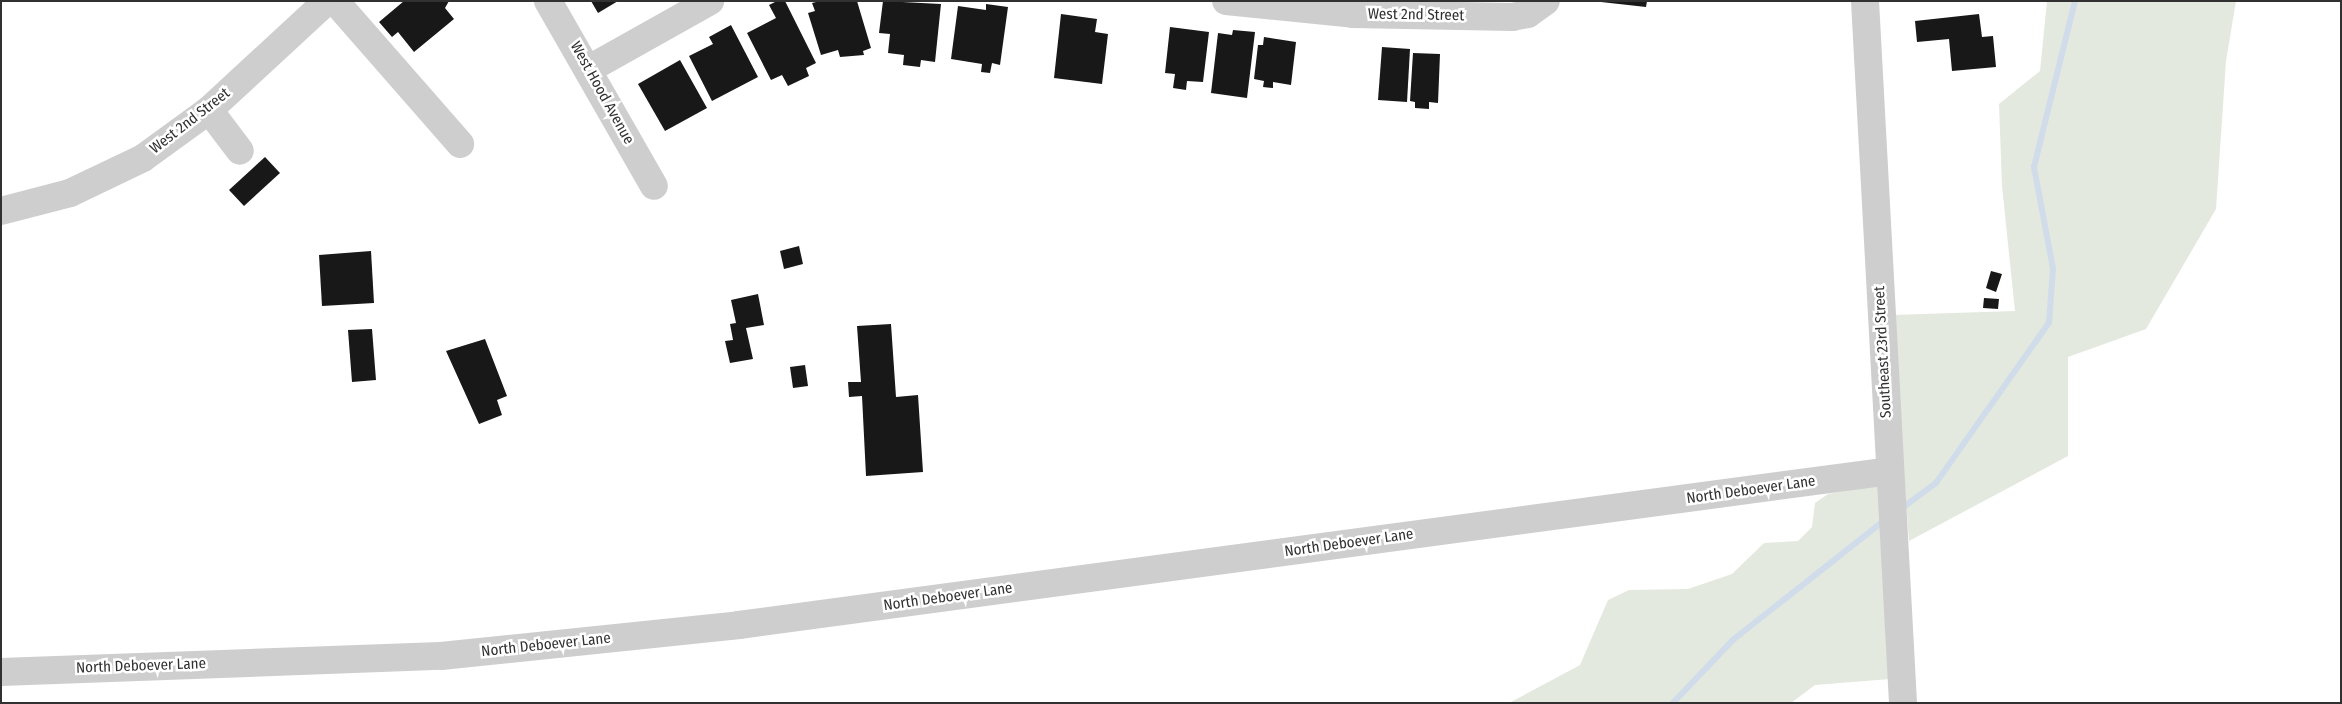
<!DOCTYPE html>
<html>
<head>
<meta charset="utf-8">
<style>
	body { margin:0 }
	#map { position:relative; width:2342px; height:704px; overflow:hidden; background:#fff; font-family:"Fira Sans Condensed",sans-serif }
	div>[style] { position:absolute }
	.green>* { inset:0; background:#e3e9df }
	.stream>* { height:5.5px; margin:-2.75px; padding:0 2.75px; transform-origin:2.75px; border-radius:2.75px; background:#d0dce9 }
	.building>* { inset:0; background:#181818 }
	.minor>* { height:28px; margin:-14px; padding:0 14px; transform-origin:14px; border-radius:14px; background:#cecece }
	span { translate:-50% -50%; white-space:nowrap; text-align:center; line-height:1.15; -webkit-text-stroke:5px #fff; paint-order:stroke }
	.street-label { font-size:15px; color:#313131 }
	.frame { position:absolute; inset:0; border:2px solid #313131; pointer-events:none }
</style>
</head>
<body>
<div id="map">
	<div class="green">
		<i style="clip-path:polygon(2047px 1px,2236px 1px,2226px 61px,2216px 209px,2146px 329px,2068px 357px,2068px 456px,1909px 541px,1892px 315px,2015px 311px,2002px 186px,1999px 104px,2040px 71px)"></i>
		<i style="clip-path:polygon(1879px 484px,1890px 679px,1815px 685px,1791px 703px,1509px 703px,1580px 665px,1608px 600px,1629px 590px,1688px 589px,1732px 574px,1764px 543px,1798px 541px,1812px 527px,1815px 503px,1828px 494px)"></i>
	</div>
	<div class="stream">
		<i style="left:1901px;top:509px;width:44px;rotate:-36.6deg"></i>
		<i style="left:1936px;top:483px;width:196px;rotate:-54.8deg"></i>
		<i style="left:2049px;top:323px;width:54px;rotate:-85.8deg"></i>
		<i style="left:2053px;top:269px;width:104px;rotate:-100.6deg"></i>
		<i style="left:2034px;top:167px;width:171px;rotate:-76.1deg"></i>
		<i style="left:1673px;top:703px;width:87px;rotate:-46.4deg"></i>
		<i style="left:1733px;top:640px;width:194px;rotate:-38.3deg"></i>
	</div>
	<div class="building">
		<i style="clip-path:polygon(404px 1px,449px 1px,445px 8px,454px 19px,414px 52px,398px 32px,392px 37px,379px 22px)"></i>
		<i style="clip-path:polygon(591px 1px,618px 1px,598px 13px)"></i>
		<i style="clip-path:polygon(777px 1px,785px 1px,816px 63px,806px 68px,809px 76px,788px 86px,782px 75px,771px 80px,747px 33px,776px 18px,769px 5px)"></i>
		<i style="clip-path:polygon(820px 1px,857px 1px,871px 48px,863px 51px,864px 55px,840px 57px,838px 50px,821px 55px,808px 13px,815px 11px,812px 3px)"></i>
		<i style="clip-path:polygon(883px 1px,941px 4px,935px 62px,921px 60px,920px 67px,903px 65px,904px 55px,888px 53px,890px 34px,879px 33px)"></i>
		<i style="clip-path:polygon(1592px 1px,1647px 1px,1646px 7px)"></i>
		<i style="clip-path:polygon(986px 4px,1008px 7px,1000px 65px,992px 63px,990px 73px,981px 72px,982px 64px,951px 59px,958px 6px,986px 10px)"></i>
		<i style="clip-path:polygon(1061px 14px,1097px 19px,1095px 32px,1108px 34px,1102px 84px,1054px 78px)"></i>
		<i style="clip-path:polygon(1979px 14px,1982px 37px,1993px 36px,1996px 67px,1952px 71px,1949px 39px,1917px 42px,1915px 21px)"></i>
		<i style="clip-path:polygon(731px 25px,758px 77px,712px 101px,689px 56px,713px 44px,709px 37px)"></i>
		<i style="clip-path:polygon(1170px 27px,1209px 32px,1203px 82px,1187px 81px,1186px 90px,1173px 88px,1175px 74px,1165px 73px)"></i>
		<i style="clip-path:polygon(1233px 30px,1255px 32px,1247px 98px,1211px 93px,1218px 33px,1232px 35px)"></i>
		<i style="clip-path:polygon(1264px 37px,1296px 42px,1291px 85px,1273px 82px,1273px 88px,1263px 87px,1264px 81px,1254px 79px,1258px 45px,1263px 45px)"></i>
		<i style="clip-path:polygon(1382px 47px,1410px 49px,1407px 102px,1378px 100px)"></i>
		<i style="clip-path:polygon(1413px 53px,1440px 54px,1438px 103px,1429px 102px,1429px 109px,1415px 108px,1415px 102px,1410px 101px)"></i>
		<i style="clip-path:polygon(680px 60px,707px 108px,665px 131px,638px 84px)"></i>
		<i style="clip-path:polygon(265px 157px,280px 173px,244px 206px,229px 190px)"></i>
		<i style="clip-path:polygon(799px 246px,803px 264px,784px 269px,780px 251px)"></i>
		<i style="clip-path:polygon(371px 251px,374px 303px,322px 306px,319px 255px)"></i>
		<i style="clip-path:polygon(1991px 271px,2002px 274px,1996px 292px,1986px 288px)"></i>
		<i style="clip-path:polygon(758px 294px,764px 325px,746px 328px,753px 359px,730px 363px,725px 341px,733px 340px,730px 324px,736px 323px,731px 300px)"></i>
		<i style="clip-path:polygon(1984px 298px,1999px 299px,1998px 309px,1983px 308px)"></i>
		<i style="clip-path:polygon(891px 324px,896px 397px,918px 395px,923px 472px,866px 476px,862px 396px,849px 397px,848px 382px,861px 382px,857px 326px)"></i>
		<i style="clip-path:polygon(372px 329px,376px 380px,352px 382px,348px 330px)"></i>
		<i style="clip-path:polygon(485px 339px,507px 396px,497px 400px,502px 415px,479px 424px,446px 351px)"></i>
		<i style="clip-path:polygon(805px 365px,808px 386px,793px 388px,790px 367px)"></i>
	</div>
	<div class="minor">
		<i style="left:335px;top:1px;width:190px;rotate:48.8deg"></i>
		<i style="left:548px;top:1px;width:213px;rotate:60.2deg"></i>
		<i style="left:1226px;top:1px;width:128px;rotate:5.8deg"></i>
		<i style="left:1353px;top:14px;width:159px;rotate:1.1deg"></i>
		<i style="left:1512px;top:17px;width:16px;rotate:-11deg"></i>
		<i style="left:1528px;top:14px;width:22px;rotate:-36deg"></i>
		<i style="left:1865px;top:1px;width:703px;rotate:86.9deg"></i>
		<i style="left:589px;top:69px;width:139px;rotate:-29.3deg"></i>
		<i style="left:209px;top:110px;width:51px;rotate:52.9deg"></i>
		<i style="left:1px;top:211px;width:71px;rotate:-14.6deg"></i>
		<i style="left:70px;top:193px;width:81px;rotate:-25.6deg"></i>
		<i style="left:143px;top:158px;width:82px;rotate:-36deg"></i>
		<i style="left:209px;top:110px;width:161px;rotate:-42.7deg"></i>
		<i style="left:1px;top:672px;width:440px;rotate:-2.1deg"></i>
		<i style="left:441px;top:656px;width:300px;rotate:-5.9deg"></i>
		<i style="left:739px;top:625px;width:1161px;rotate:-7.62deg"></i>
	</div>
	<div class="street-label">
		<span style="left:1416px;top:15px;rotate:1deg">West 2nd Street</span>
		<span style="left:602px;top:93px;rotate:61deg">West Hood Avenue</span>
		<span style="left:190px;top:121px;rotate:-38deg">West 2nd Street</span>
		<span style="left:1883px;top:352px;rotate:-93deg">Southeast 23rd Street</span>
		<span style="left:1751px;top:490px;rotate:-8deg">North Deboever Lane</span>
		<span style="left:1349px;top:543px;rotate:-8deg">North Deboever Lane</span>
		<span style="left:948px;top:597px;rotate:-8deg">North Deboever Lane</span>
		<span style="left:546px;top:645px;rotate:-6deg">North Deboever Lane</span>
		<span style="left:141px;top:666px;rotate:-2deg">North Deboever Lane</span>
	</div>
	<div class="frame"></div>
</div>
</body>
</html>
